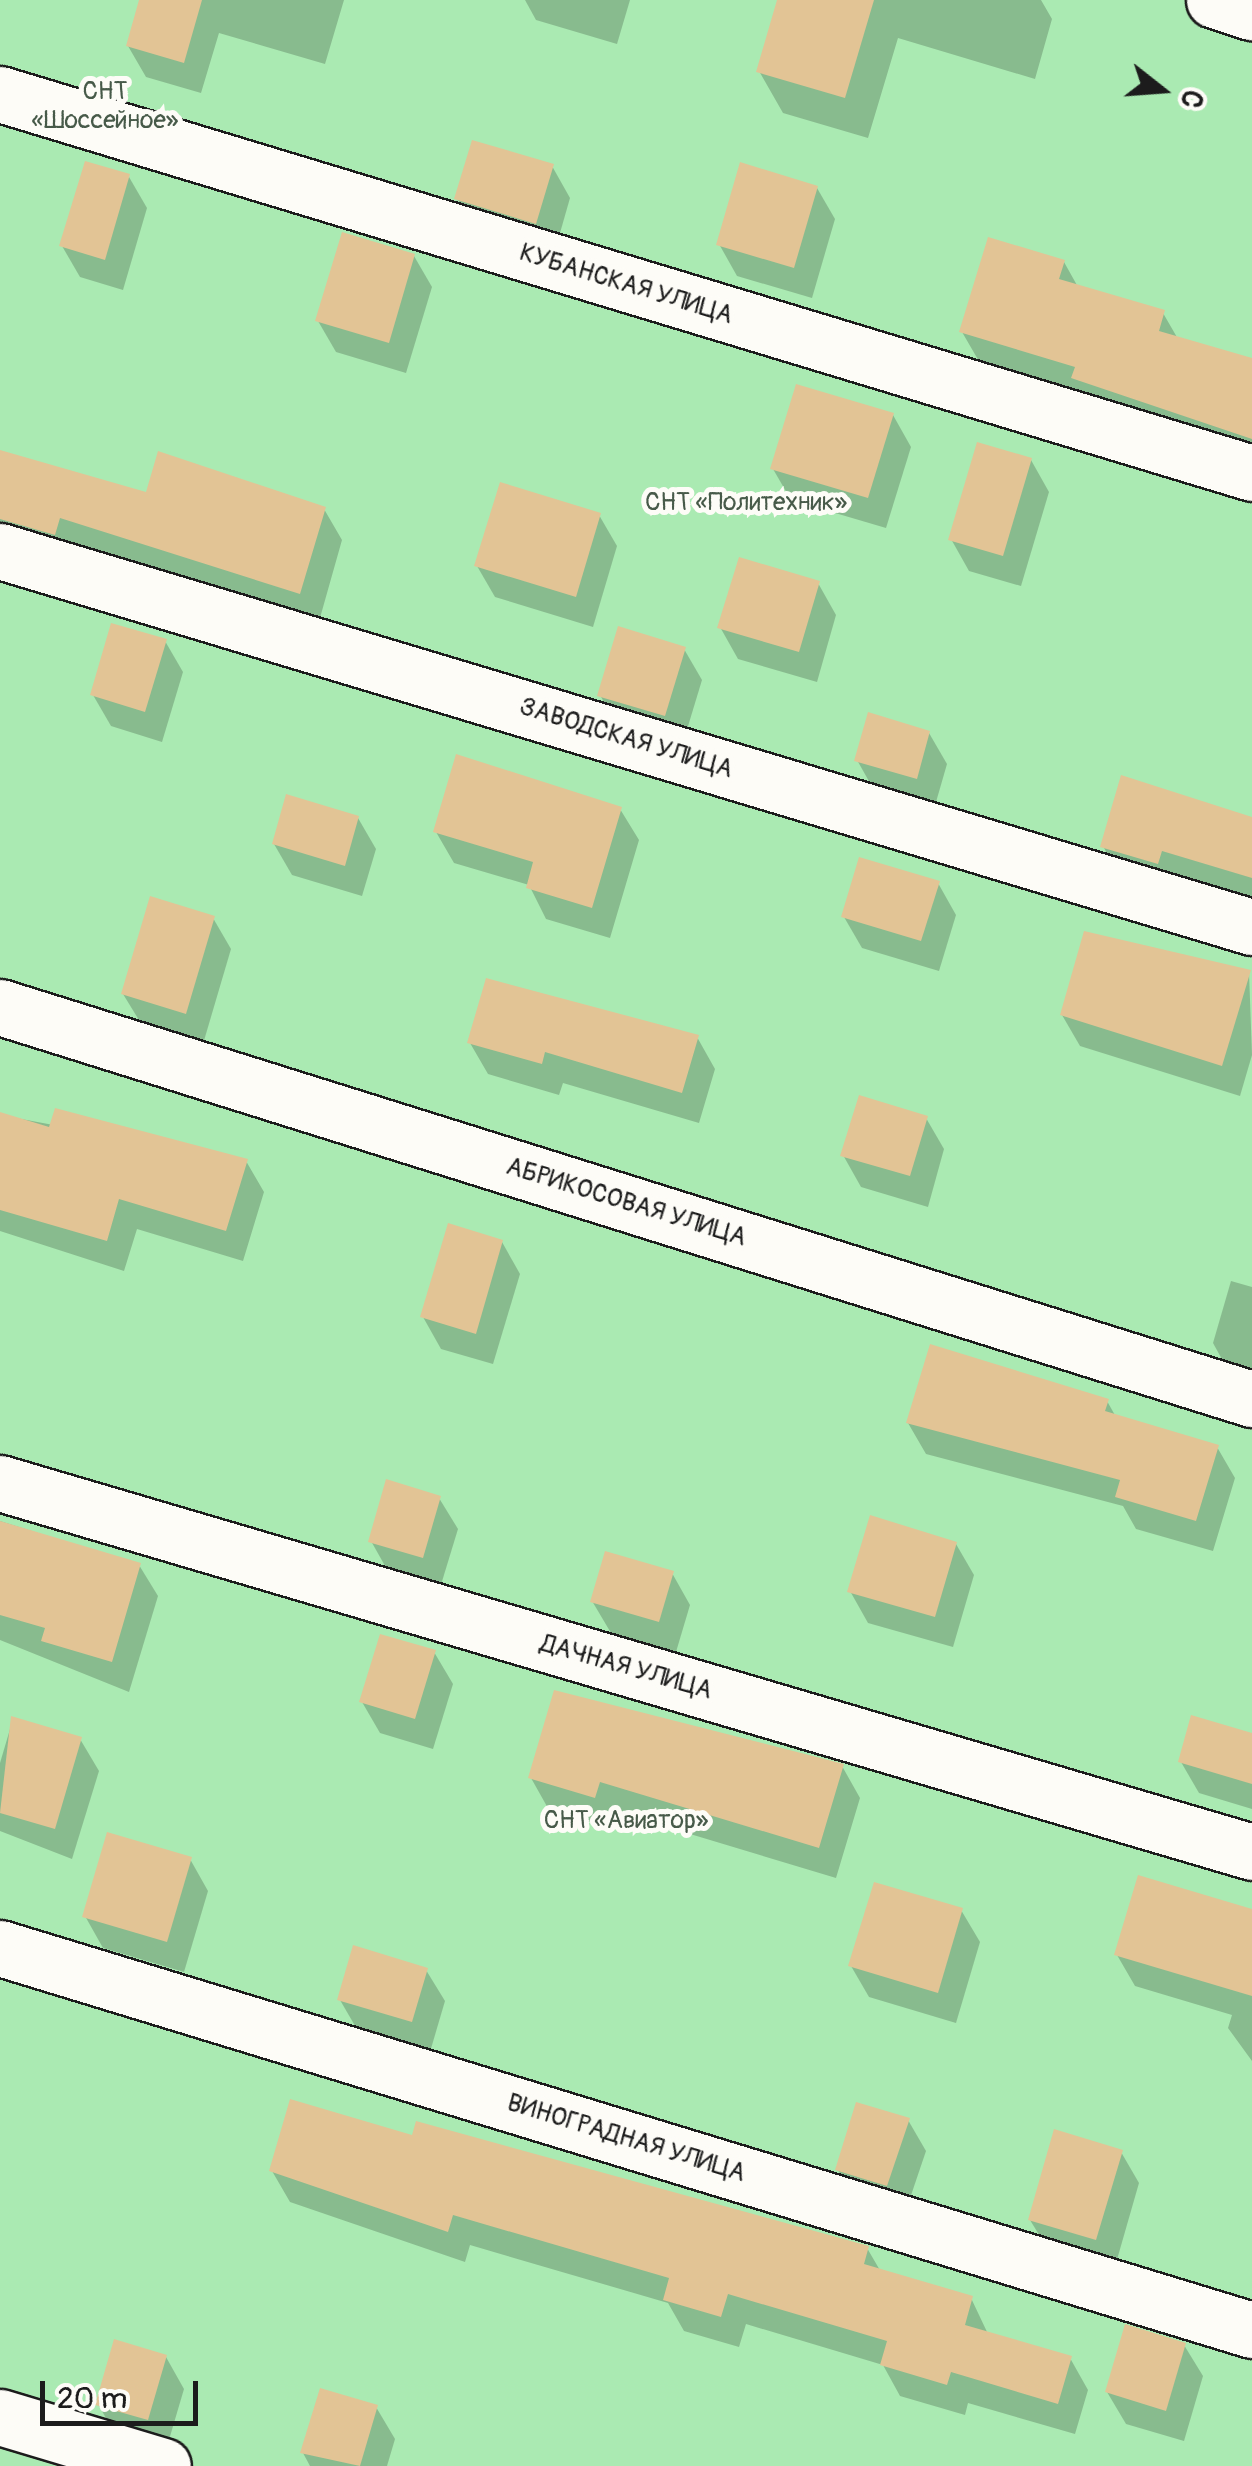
<!DOCTYPE html>
<html>
<head>
<meta charset="utf-8">
<style>
	body { margin:0 }
	#map { position:relative; width:1252px; height:2466px; overflow:hidden; background:#fdfcf7; font-family:Pangolin,sans-serif }
	div>[style] { position:absolute }
	.green>* { inset:0; background:#aaeab2 }
	.shadow>* { inset:0; background:#0003 }
	.building>* { inset:0; background:#e2c495 }
	.roads { filter:drop-shadow(2px 0 #1c1c1c) drop-shadow(-2px 0 #1c1c1c) drop-shadow(0 2px #1c1c1c) drop-shadow(0 -2px #1c1c1c) }
	.minor>* { height:55px; margin:-27.5px; padding:0 27.5px; transform-origin:27.5px; border-radius:27.5px; background:#fdfcf7 }
	span { translate:-50% -50%; white-space:nowrap; text-align:center; line-height:1.15; -webkit-text-stroke:10px #fdfcf7; paint-order:stroke }
	.park-label { font-size:25px; color:#475a49 }
	.street-label { font-size:25px; color:#1c1c1c }
	.north { position:absolute; left:1112px; top:40px; width:100px; height:100px; -webkit-text-stroke:8px #fdfcf7; paint-order:stroke; rotate:107deg; font-size:28px; font-weight:700; line-height:40px; text-align:center; color:#1c1c1c }
	.north::after { content:''; display:block; margin:auto; width:35px; height:45px; background:#1c1c1c; clip-path:polygon(50% 0,100% 100%,50% 72%,0 100%) }
	.scale { position:absolute; left:40px; top:2381px; width:158px; height:45px; box-sizing:border-box; border:5px solid #1c1c1c; border-top:0; padding-left:12px; font-size:30px; line-height:35px; white-space:nowrap; color:#1c1c1c; -webkit-text-stroke:8px #fdfcf7; paint-order:stroke }
</style>
</head>
<body>
<div id="map">
	<div class="green">
		<i style="clip-path:polygon(0 0,1252px 0,1252px 2466px,0 2466px)"></i>
	</div>
	<div class="shadow">
		<i style="clip-path:polygon(142px 0,344px 0,325px 64px,219px 33px,201px 93px,146px 77px,128px 46px)"></i>
		<i style="clip-path:polygon(525px 0,630px 0,617px 44px,536px 20px)"></i>
		<i style="clip-path:polygon(780px 0,1041px 0,1052px 19px,1035px 79px,898px 38px,868px 138px,783px 113px,759px 71px)"></i>
		<i style="clip-path:polygon(552px 166px,570px 198px,554px 254px,475px 230px,457px 198px)"></i>
		<i style="clip-path:polygon(129px 177px,147px 208px,123px 290px,80px 277px,62px 246px)"></i>
		<i style="clip-path:polygon(817px 188px,835px 219px,812px 298px,737px 276px,719px 244px)"></i>
		<i style="clip-path:polygon(414px 256px,432px 287px,406px 373px,336px 352px,318px 321px)"></i>
		<i style="clip-path:polygon(1064px 262px,1078px 287px,1163px 313px,1178px 339px,1252px 361px,1252px 463px,980px 363px,962px 332px)"></i>
		<i style="clip-path:polygon(893px 415px,911px 447px,886px 528px,791px 500px,773px 469px)"></i>
		<i style="clip-path:polygon(0 453px,148px 495px,324px 509px,342px 540px,318px 625px,0 544px)"></i>
		<i style="clip-path:polygon(1031px 460px,1049px 492px,1021px 586px,969px 571px,951px 539px)"></i>
		<i style="clip-path:polygon(599px 515px,617px 546px,593px 627px,495px 597px,477px 566px)"></i>
		<i style="clip-path:polygon(818px 583px,836px 615px,817px 682px,738px 659px,720px 627px)"></i>
		<i style="clip-path:polygon(165px 641px,183px 672px,162px 742px,111px 726px,93px 695px)"></i>
		<i style="clip-path:polygon(684px 649px,702px 680px,682px 746px,618px 727px,600px 695px)"></i>
		<i style="clip-path:polygon(929px 733px,947px 764px,934px 809px,875px 792px,857px 760px)"></i>
		<i style="clip-path:polygon(620px 809px,639px 840px,610px 938px,546px 919px,529px 885px,454px 863px,436px 832px)"></i>
		<i style="clip-path:polygon(358px 818px,376px 849px,362px 896px,292px 875px,274px 844px)"></i>
		<i style="clip-path:polygon(1252px 819px,1252px 898px,1176px 875px,1172px 888px,1117px 872px,1103px 846px)"></i>
		<i style="clip-path:polygon(938px 883px,956px 915px,939px 971px,862px 948px,844px 917px)"></i>
		<i style="clip-path:polygon(213px 918px,231px 949px,203px 1044px,142px 1025px,123px 994px)"></i>
		<i style="clip-path:polygon(1249px 972px,1252px 1055px,1240px 1096px,1080px 1046px,1062px 1015px)"></i>
		<i style="clip-path:polygon(697px 1037px,715px 1069px,699px 1123px,563px 1083px,559px 1095px,488px 1074px,470px 1043px)"></i>
		<i style="clip-path:polygon(0 1115px,246px 1161px,264px 1192px,243px 1261px,137px 1229px,124px 1271px,0 1231px)"></i>
		<i style="clip-path:polygon(926px 1118px,944px 1149px,928px 1207px,861px 1187px,843px 1155px)"></i>
		<i style="clip-path:polygon(502px 1242px,520px 1274px,493px 1364px,441px 1349px,423px 1317px)"></i>
		<i style="clip-path:polygon(1231px 1281px,1252px 1287px,1252px 1379px,1229px 1372px,1213px 1343px)"></i>
		<i style="clip-path:polygon(1107px 1401px,1116px 1417px,1217px 1447px,1235px 1478px,1213px 1551px,1136px 1529px,1123px 1506px,926px 1454px,908px 1423px)"></i>
		<i style="clip-path:polygon(439px 1498px,458px 1529px,440px 1588px,389px 1573px,371px 1541px)"></i>
		<i style="clip-path:polygon(0 1521px,139px 1565px,158px 1596px,129px 1692px,0 1640px)"></i>
		<i style="clip-path:polygon(956px 1544px,974px 1575px,953px 1647px,868px 1623px,850px 1591px)"></i>
		<i style="clip-path:polygon(672px 1573px,690px 1605px,676px 1652px,611px 1633px,592px 1601px)"></i>
		<i style="clip-path:polygon(434px 1652px,453px 1684px,433px 1749px,380px 1733px,362px 1702px)"></i>
		<i style="clip-path:polygon(13px 1719px,80px 1739px,99px 1771px,72px 1859px,0 1831px,0 1763px)"></i>
		<i style="clip-path:polygon(1252px 1734px,1252px 1809px,1199px 1793px,1181px 1762px)"></i>
		<i style="clip-path:polygon(842px 1766px,860px 1798px,836px 1878px,617px 1812px,612px 1828px,549px 1810px,531px 1778px)"></i>
		<i style="clip-path:polygon(190px 1859px,208px 1891px,184px 1972px,103px 1948px,85px 1916px)"></i>
		<i style="clip-path:polygon(961px 1910px,980px 1942px,956px 2023px,869px 1997px,851px 1966px)"></i>
		<i style="clip-path:polygon(1252px 1912px,1252px 2061px,1228px 2028px,1232px 2015px,1135px 1986px,1117px 1955px)"></i>
		<i style="clip-path:polygon(426px 1970px,445px 2001px,430px 2052px,358px 2031px,340px 2000px)"></i>
		<i style="clip-path:polygon(908px 2120px,926px 2151px,904px 2216px,856px 2201px,838px 2170px)"></i>
		<i style="clip-path:polygon(414px 2138px,867px 2248px,881px 2272px,971px 2298px,988px 2334px,1070px 2358px,1088px 2390px,1075px 2434px,968px 2403px,965px 2415px,900px 2396px,883px 2365px,746px 2324px,739px 2347px,684px 2331px,668px 2303px,470px 2245px,465px 2262px,290px 2202px,272px 2171px)"></i>
		<i style="clip-path:polygon(1121px 2152px,1139px 2183px,1114px 2270px,1049px 2251px,1030px 2220px)"></i>
		<i style="clip-path:polygon(1184px 2345px,1203px 2376px,1184px 2441px,1126px 2424px,1107px 2392px)"></i>
		<i style="clip-path:polygon(166px 2357px,184px 2389px,166px 2450px,116px 2436px,98px 2404px)"></i>
		<i style="clip-path:polygon(376px 2407px,395px 2439px,387px 2466px,310px 2466px,303px 2453px)"></i>
	</div>
	<div class="building">
		<i style="clip-path:polygon(139px 0,202px 0,184px 63px,126px 46px)"></i>
		<i style="clip-path:polygon(777px 0,874px 0,845px 98px,756px 72px)"></i>
		<i style="clip-path:polygon(472px 140px,554px 164px,536px 224px,454px 199px)"></i>
		<i style="clip-path:polygon(85px 161px,130px 174px,105px 260px,59px 246px)"></i>
		<i style="clip-path:polygon(740px 162px,818px 186px,794px 268px,716px 245px)"></i>
		<i style="clip-path:polygon(342px 232px,415px 254px,389px 343px,315px 321px)"></i>
		<i style="clip-path:polygon(988px 237px,1065px 260px,1059px 279px,1165px 310px,1159px 331px,1252px 358px,1252px 439px,1071px 378px,1075px 367px,959px 332px)"></i>
		<i style="clip-path:polygon(796px 384px,894px 413px,868px 498px,770px 469px)"></i>
		<i style="clip-path:polygon(977px 442px,1032px 458px,1003px 556px,948px 540px)"></i>
		<i style="clip-path:polygon(0 450px,146px 492px,158px 451px,326px 507px,300px 594px,60px 518px,55px 535px,0 519px)"></i>
		<i style="clip-path:polygon(500px 482px,601px 513px,576px 597px,474px 566px)"></i>
		<i style="clip-path:polygon(739px 557px,820px 581px,799px 652px,717px 628px)"></i>
		<i style="clip-path:polygon(111px 623px,167px 639px,145px 712px,90px 695px)"></i>
		<i style="clip-path:polygon(618px 626px,686px 647px,665px 716px,597px 696px)"></i>
		<i style="clip-path:polygon(868px 712px,930px 731px,917px 779px,854px 761px)"></i>
		<i style="clip-path:polygon(456px 754px,622px 807px,592px 908px,526px 888px,533px 862px,433px 832px)"></i>
		<i style="clip-path:polygon(1121px 775px,1252px 817px,1252px 878px,1162px 851px,1158px 864px,1100px 847px)"></i>
		<i style="clip-path:polygon(286px 794px,359px 816px,345px 866px,272px 844px)"></i>
		<i style="clip-path:polygon(859px 857px,940px 881px,921px 941px,841px 917px)"></i>
		<i style="clip-path:polygon(150px 896px,215px 916px,186px 1014px,121px 994px)"></i>
		<i style="clip-path:polygon(1084px 931px,1251px 970px,1222px 1066px,1060px 1015px)"></i>
		<i style="clip-path:polygon(486px 978px,699px 1035px,682px 1093px,545px 1052px,542px 1064px,467px 1043px)"></i>
		<i style="clip-path:polygon(859px 1095px,928px 1116px,910px 1176px,840px 1156px)"></i>
		<i style="clip-path:polygon(55px 1108px,248px 1159px,226px 1231px,119px 1199px,107px 1241px,0 1210px,0 1112px,49px 1127px)"></i>
		<i style="clip-path:polygon(448px 1223px,503px 1240px,476px 1334px,420px 1317px)"></i>
		<i style="clip-path:polygon(930px 1344px,1109px 1399px,1105px 1411px,1219px 1445px,1196px 1521px,1115px 1497px,1120px 1480px,906px 1423px)"></i>
		<i style="clip-path:polygon(386px 1479px,441px 1496px,423px 1558px,368px 1542px)"></i>
		<i style="clip-path:polygon(870px 1515px,957px 1542px,935px 1617px,847px 1592px)"></i>
		<i style="clip-path:polygon(0 1521px,141px 1563px,112px 1662px,41px 1641px,45px 1628px,0 1615px)"></i>
		<i style="clip-path:polygon(605px 1551px,674px 1571px,659px 1622px,590px 1602px)"></i>
		<i style="clip-path:polygon(380px 1634px,436px 1650px,415px 1719px,359px 1702px)"></i>
		<i style="clip-path:polygon(554px 1690px,844px 1764px,819px 1848px,600px 1782px,595px 1798px,528px 1778px)"></i>
		<i style="clip-path:polygon(1191px 1715px,1252px 1733px,1252px 1784px,1178px 1762px)"></i>
		<i style="clip-path:polygon(11px 1716px,82px 1737px,55px 1829px,0 1813px)"></i>
		<i style="clip-path:polygon(107px 1832px,192px 1857px,167px 1942px,82px 1917px)"></i>
		<i style="clip-path:polygon(1138px 1875px,1252px 1909px,1252px 1996px,1114px 1955px)"></i>
		<i style="clip-path:polygon(874px 1882px,963px 1908px,938px 1993px,848px 1966px)"></i>
		<i style="clip-path:polygon(353px 1945px,428px 1968px,412px 2022px,337px 2000px)"></i>
		<i style="clip-path:polygon(290px 2099px,412px 2135px,416px 2121px,869px 2246px,864px 2264px,973px 2296px,965px 2325px,1072px 2356px,1058px 2404px,951px 2372px,947px 2385px,880px 2365px,887px 2341px,728px 2294px,721px 2317px,663px 2300px,669px 2278px,453px 2215px,448px 2232px,269px 2171px)"></i>
		<i style="clip-path:polygon(856px 2102px,910px 2118px,887px 2186px,835px 2170px)"></i>
		<i style="clip-path:polygon(1054px 2129px,1123px 2150px,1096px 2240px,1028px 2220px)"></i>
		<i style="clip-path:polygon(1125px 2324px,1186px 2343px,1166px 2411px,1105px 2392px)"></i>
		<i style="clip-path:polygon(114px 2339px,167px 2355px,148px 2420px,95px 2405px)"></i>
		<i style="clip-path:polygon(320px 2388px,378px 2405px,360px 2466px,300px 2453px)"></i>
	</div>
	<div class="roads">
		<div class="minor">
			<i style="left:1214px;top:0;width:40px;rotate:18deg"></i>
			<i style="left:0;top:94px;width:1308px;rotate:16.84deg"></i>
			<i style="left:0;top:551px;width:1307px;rotate:16.72deg"></i>
			<i style="left:0;top:1007px;width:1312px;rotate:17.39deg"></i>
			<i style="left:0;top:1483px;width:1305px;rotate:16.42deg"></i>
			<i style="left:0;top:1948px;width:1309px;rotate:16.97deg"></i>
			<i style="left:0;top:2417px;width:170px;rotate:16.7deg"></i>
		</div>
	</div>
	<div class="park-label">
		<span style="left:105px;top:107px">СНТ<br>«Шоссейное»</span>
		<span style="left:746px;top:503px">СНТ «Политехник»</span>
		<span style="left:626px;top:1821px">СНТ «Авиатор»</span>
	</div>
	<div class="street-label">
		<span style="left:626px;top:285px;rotate:17deg">КУБАНСКАЯ УЛИЦА</span>
		<span style="left:626px;top:739px;rotate:17deg">ЗАВОДСКАЯ УЛИЦА</span>
		<span style="left:626px;top:1203px;rotate:17deg">АБРИКОСОВАЯ УЛИЦА</span>
		<span style="left:626px;top:1668px;rotate:16deg">ДАЧНАЯ УЛИЦА</span>
		<span style="left:626px;top:2139px;rotate:17deg">ВИНОГРАДНАЯ УЛИЦА</span>
	</div>
	<div class="north">С</div>
	<div class="scale">20 m</div>
</div>
</body>
</html>
